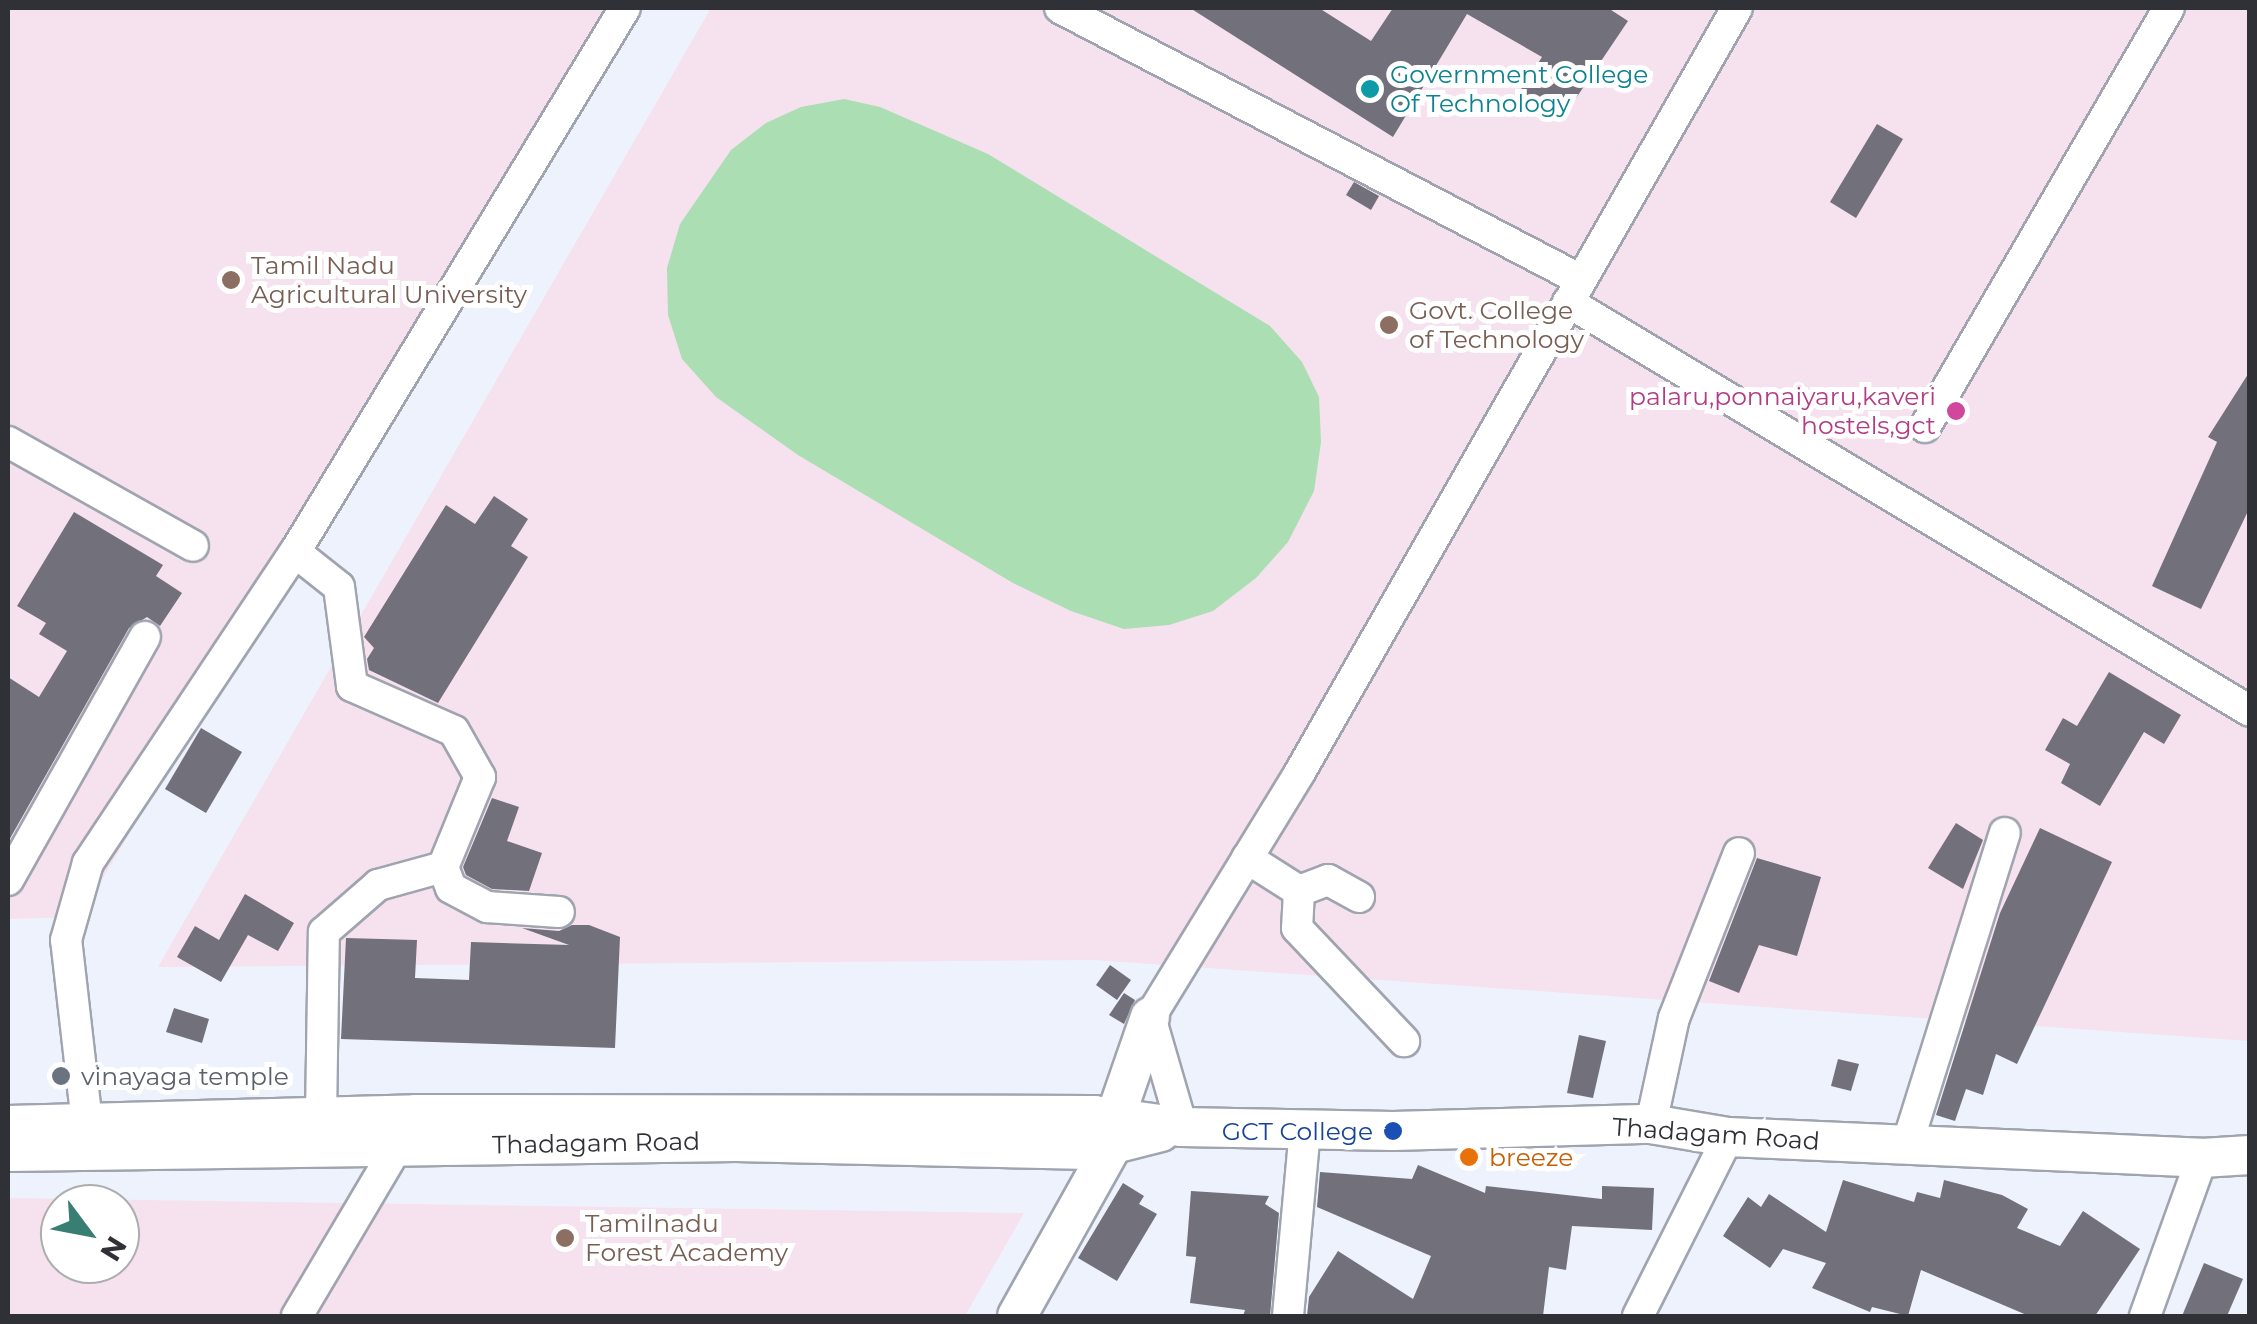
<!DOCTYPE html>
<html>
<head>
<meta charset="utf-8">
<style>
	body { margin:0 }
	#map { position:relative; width:2257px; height:1324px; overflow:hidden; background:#edf2fc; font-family:Montserrat,sans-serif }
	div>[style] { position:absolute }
	.education>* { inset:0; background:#f6e1ef }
	.green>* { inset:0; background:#abdeb2 }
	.building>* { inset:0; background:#72717b }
	.roads { filter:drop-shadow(2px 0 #9fa4ae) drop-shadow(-2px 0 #9fa4ae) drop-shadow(0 2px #9fa4ae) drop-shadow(0 -2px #9fa4ae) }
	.minor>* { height:30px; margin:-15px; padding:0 15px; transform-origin:15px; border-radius:15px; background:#fff }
	.major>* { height:38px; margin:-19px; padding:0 19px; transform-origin:19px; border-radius:19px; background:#fff }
	.dots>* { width:28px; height:28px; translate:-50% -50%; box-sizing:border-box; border:5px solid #fff; border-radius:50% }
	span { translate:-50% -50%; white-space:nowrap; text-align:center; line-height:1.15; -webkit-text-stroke:10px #fff; paint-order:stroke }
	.culture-label { font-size:25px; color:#0d838f }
	.left { translate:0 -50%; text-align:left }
	.education-label { font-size:25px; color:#785e54 }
	.hotel-label { font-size:25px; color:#b23c85 }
	.right { translate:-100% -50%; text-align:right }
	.worship-label { font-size:25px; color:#5b616d }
	.transit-label { font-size:25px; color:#164399 }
	.street-label { font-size:25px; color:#303136 }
	.food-label { font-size:25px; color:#c56008 }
	.frame { position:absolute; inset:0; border:10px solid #303136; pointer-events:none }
	.north { position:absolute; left:40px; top:1184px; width:100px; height:100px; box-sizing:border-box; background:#fff; border:2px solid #acadaf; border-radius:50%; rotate:122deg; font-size:28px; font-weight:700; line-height:40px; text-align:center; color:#303136 }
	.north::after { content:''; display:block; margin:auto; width:35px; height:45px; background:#397e73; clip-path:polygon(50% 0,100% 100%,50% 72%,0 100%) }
</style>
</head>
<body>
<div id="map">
	<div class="education">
		<i style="clip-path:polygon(8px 8px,616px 8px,80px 917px,8px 919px)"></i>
		<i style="clip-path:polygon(711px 8px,2249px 8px,2249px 1041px,1095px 960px,158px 967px)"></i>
		<i style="clip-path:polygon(evenodd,8px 1198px,1024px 1213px,965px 1316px,8px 1316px,8px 1198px,60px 1204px,120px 1204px,120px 1264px,60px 1264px,60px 1204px)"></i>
	</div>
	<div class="green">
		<i style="clip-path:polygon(844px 99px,880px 107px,988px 154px,1270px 326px,1302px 362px,1319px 397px,1321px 442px,1314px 491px,1288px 542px,1256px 578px,1213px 611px,1169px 625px,1124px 629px,1071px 611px,1013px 583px,798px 455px,716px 397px,682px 359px,668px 315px,667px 268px,680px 224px,731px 150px,766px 123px,801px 107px)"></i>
	</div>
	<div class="building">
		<i style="clip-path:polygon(1190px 8px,1319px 8px,1371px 41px,1393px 8px,1608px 8px,1628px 21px,1562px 119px,1520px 91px,1542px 57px,1467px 14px,1393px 137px)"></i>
		<i style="clip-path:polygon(1877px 124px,1903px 139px,1856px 218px,1830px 202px)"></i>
		<i style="clip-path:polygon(1354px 182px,1379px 196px,1371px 210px,1346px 195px)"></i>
		<i style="clip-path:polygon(2250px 371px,2250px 507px,2201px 609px,2152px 586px,2217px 442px,2208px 437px)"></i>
		<i style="clip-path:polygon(494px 496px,528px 519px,511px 546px,528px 557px,438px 703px,369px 670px,367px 659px,374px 648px,364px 637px,446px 505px,475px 524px)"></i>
		<i style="clip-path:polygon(74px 512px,163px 565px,156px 576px,182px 593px,160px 626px,147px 617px,129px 628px,8px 842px,8px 677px,39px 697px,67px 651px,39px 634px,46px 623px,17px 606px)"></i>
		<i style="clip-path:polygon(2109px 672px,2181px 715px,2164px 744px,2144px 732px,2100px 806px,2061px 783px,2070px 764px,2045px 750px,2063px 718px,2077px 726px)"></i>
		<i style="clip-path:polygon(201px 728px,242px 752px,206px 813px,165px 789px)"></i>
		<i style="clip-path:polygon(492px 798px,519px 807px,507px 841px,542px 853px,529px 891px,492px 889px,466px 875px,463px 867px)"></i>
		<i style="clip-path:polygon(1956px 823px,1983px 840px,1963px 889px,1928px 868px)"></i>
		<i style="clip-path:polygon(2040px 828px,2112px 862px,2017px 1064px,1996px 1054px,1983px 1095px,1966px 1089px,1955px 1121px,1936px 1115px,2000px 913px)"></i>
		<i style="clip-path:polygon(1757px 858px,1821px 877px,1797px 956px,1759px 945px,1739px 993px,1709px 981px)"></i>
		<i style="clip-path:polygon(245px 894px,294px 923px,278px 951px,248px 935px,221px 982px,177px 957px,195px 926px,219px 940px)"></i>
		<i style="clip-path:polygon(572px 925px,589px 925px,620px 937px,615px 1048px,341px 1039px,346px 938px,417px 940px,415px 978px,469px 980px,471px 942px,569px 945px,522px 928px,559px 931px)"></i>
		<i style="clip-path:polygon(1110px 965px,1131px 980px,1117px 1000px,1096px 985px)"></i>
		<i style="clip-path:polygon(1124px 993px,1135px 1000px,1124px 1024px,1109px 1015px)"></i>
		<i style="clip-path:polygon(174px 1008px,209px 1019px,202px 1043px,166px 1032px)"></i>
		<i style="clip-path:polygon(1579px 1035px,1606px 1041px,1593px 1098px,1567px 1093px)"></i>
		<i style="clip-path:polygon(1838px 1059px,1859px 1064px,1851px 1091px,1831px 1086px)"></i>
		<i style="clip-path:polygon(1418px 1165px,1485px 1193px,1486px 1186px,1602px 1199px,1602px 1186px,1654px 1188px,1652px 1230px,1572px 1226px,1566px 1270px,1549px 1267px,1543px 1316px,1307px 1316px,1309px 1297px,1338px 1251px,1413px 1299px,1431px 1256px,1317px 1207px,1320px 1172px,1412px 1179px)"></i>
		<i style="clip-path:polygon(1843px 1180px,1914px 1202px,1917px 1192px,1940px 1198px,1944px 1180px,2002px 1195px,2028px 1209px,2017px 1228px,2060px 1246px,2083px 1211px,2140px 1249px,2095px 1316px,2029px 1316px,1921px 1270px,1908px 1316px,1872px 1307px,1870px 1312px,1812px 1288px,1826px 1263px,1783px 1249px,1770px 1268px,1723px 1236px,1748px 1197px,1761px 1207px,1769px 1194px,1826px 1232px)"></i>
		<i style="clip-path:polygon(1123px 1183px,1144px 1196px,1139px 1204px,1157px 1214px,1117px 1281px,1078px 1258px)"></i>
		<i style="clip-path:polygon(1191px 1191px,1269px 1196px,1265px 1204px,1279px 1213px,1270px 1316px,1243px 1316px,1245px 1310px,1190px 1303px,1196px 1257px,1186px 1256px)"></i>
		<i style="clip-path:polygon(2204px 1263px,2243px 1279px,2227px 1316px,2182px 1316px)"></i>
	</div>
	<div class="roads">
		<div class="minor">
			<i style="left:1060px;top:8px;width:588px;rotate:27.57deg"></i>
			<i style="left:1568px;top:302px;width:795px;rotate:30.95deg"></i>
			<i style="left:1925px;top:427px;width:485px;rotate:-59.8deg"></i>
			<i style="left:8px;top:442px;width:212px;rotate:29.3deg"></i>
			<i style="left:295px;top:552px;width:56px;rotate:38.5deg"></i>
			<i style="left:339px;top:587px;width:100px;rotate:82.5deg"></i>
			<i style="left:352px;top:686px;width:111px;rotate:23.8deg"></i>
			<i style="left:454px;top:731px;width:53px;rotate:60.5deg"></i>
			<i style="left:480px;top:777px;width:97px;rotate:112.3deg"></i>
			<i style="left:1247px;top:858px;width:62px;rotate:32.4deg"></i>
			<i style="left:8px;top:880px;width:279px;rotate:-60.6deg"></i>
			<i style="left:1359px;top:897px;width:35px;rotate:-151deg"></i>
			<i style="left:1328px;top:880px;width:31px;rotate:159deg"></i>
			<i style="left:1299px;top:891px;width:37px;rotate:93deg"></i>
			<i style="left:1297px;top:928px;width:156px;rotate:46.6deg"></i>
			<i style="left:321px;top:1116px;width:184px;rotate:-89.1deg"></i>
			<i style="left:324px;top:932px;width:72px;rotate:-41deg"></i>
			<i style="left:378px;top:885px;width:67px;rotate:-15.5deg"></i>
			<i style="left:443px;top:867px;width:22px;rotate:69deg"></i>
			<i style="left:451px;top:888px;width:41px;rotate:27.8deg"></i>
			<i style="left:487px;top:907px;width:72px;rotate:4deg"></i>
			<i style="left:87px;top:1123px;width:184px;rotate:-96.5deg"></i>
			<i style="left:66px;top:940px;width:80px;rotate:-74.1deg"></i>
			<i style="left:88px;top:863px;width:374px;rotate:-56.4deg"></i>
			<i style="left:295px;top:552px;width:636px;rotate:-58.76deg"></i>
			<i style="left:1651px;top:1124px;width:108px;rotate:-77.8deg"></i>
			<i style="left:1674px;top:1018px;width:177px;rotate:-68.5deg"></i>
			<i style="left:1182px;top:1127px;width:115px;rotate:-106.2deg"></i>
			<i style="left:1150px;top:1017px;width:287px;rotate:-58.5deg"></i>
			<i style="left:1300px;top:772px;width:880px;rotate:-60.23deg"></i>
			<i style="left:1907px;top:1145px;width:327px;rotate:-72.6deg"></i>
			<i style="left:297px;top:1316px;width:199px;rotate:-59.4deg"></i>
			<i style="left:1288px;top:1316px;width:188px;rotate:-84.8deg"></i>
			<i style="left:1638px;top:1316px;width:200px;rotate:-63.3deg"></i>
			<i style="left:2145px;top:1316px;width:168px;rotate:-70.2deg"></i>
		</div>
		<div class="major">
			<i style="left:8px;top:1125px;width:408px;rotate:-1.5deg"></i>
			<i style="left:416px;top:1114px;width:678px;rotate:0.08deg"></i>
			<i style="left:1094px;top:1115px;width:89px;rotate:7.8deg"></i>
			<i style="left:1182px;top:1127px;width:211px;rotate:1.1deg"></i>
			<i style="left:1393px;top:1131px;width:258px;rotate:-1.6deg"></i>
			<i style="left:1651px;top:1124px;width:78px;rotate:9.6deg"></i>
			<i style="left:1728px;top:1137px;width:474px;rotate:2.5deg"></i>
			<i style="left:2202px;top:1158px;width:48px;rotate:-3.6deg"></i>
			<i style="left:8px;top:1152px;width:728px;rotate:-0.79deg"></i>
			<i style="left:736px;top:1142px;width:354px;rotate:1.3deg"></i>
			<i style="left:1090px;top:1150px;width:73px;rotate:-14.2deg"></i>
			<i style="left:1017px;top:1316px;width:197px;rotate:-60.8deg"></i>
			<i style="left:1113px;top:1144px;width:26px;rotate:-86deg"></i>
			<i style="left:1115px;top:1118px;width:107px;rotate:-70.9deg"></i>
		</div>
	</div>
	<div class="dots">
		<i style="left:1370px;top:89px;background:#0f9aa8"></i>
		<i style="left:231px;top:280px;background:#8d6e63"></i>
		<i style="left:1389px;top:325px;background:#8d6e63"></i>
		<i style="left:1956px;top:411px;background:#d1479c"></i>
		<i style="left:61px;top:1076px;background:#6b7280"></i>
		<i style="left:1393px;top:1131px;background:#1a4fb4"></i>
		<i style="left:1469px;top:1157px;background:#e8710a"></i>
		<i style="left:565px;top:1238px;background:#8d6e63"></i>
	</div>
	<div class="culture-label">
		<span class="left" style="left:1390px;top:89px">Government College<br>Of Technology</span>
	</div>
	<div class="education-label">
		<span class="left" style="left:251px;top:280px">Tamil Nadu<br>Agricultural University</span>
		<span class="left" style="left:1409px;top:325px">Govt. College<br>of Technology</span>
		<span class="left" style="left:585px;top:1238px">Tamilnadu<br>Forest Academy</span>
	</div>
	<div class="hotel-label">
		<span class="right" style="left:1936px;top:411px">palaru,ponnaiyaru,kaveri<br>hostels,gct</span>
	</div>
	<div class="worship-label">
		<span class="left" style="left:81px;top:1076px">vinayaga temple</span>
	</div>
	<div class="transit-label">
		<span class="right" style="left:1373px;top:1131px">GCT College</span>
	</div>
	<div class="street-label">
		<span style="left:1716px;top:1134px;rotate:4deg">Thadagam Road</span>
		<span style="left:596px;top:1143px;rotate:-1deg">Thadagam Road</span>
	</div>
	<div class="food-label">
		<span class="left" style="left:1489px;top:1157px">breeze</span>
	</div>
	<div class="frame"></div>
	<div class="north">N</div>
</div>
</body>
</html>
